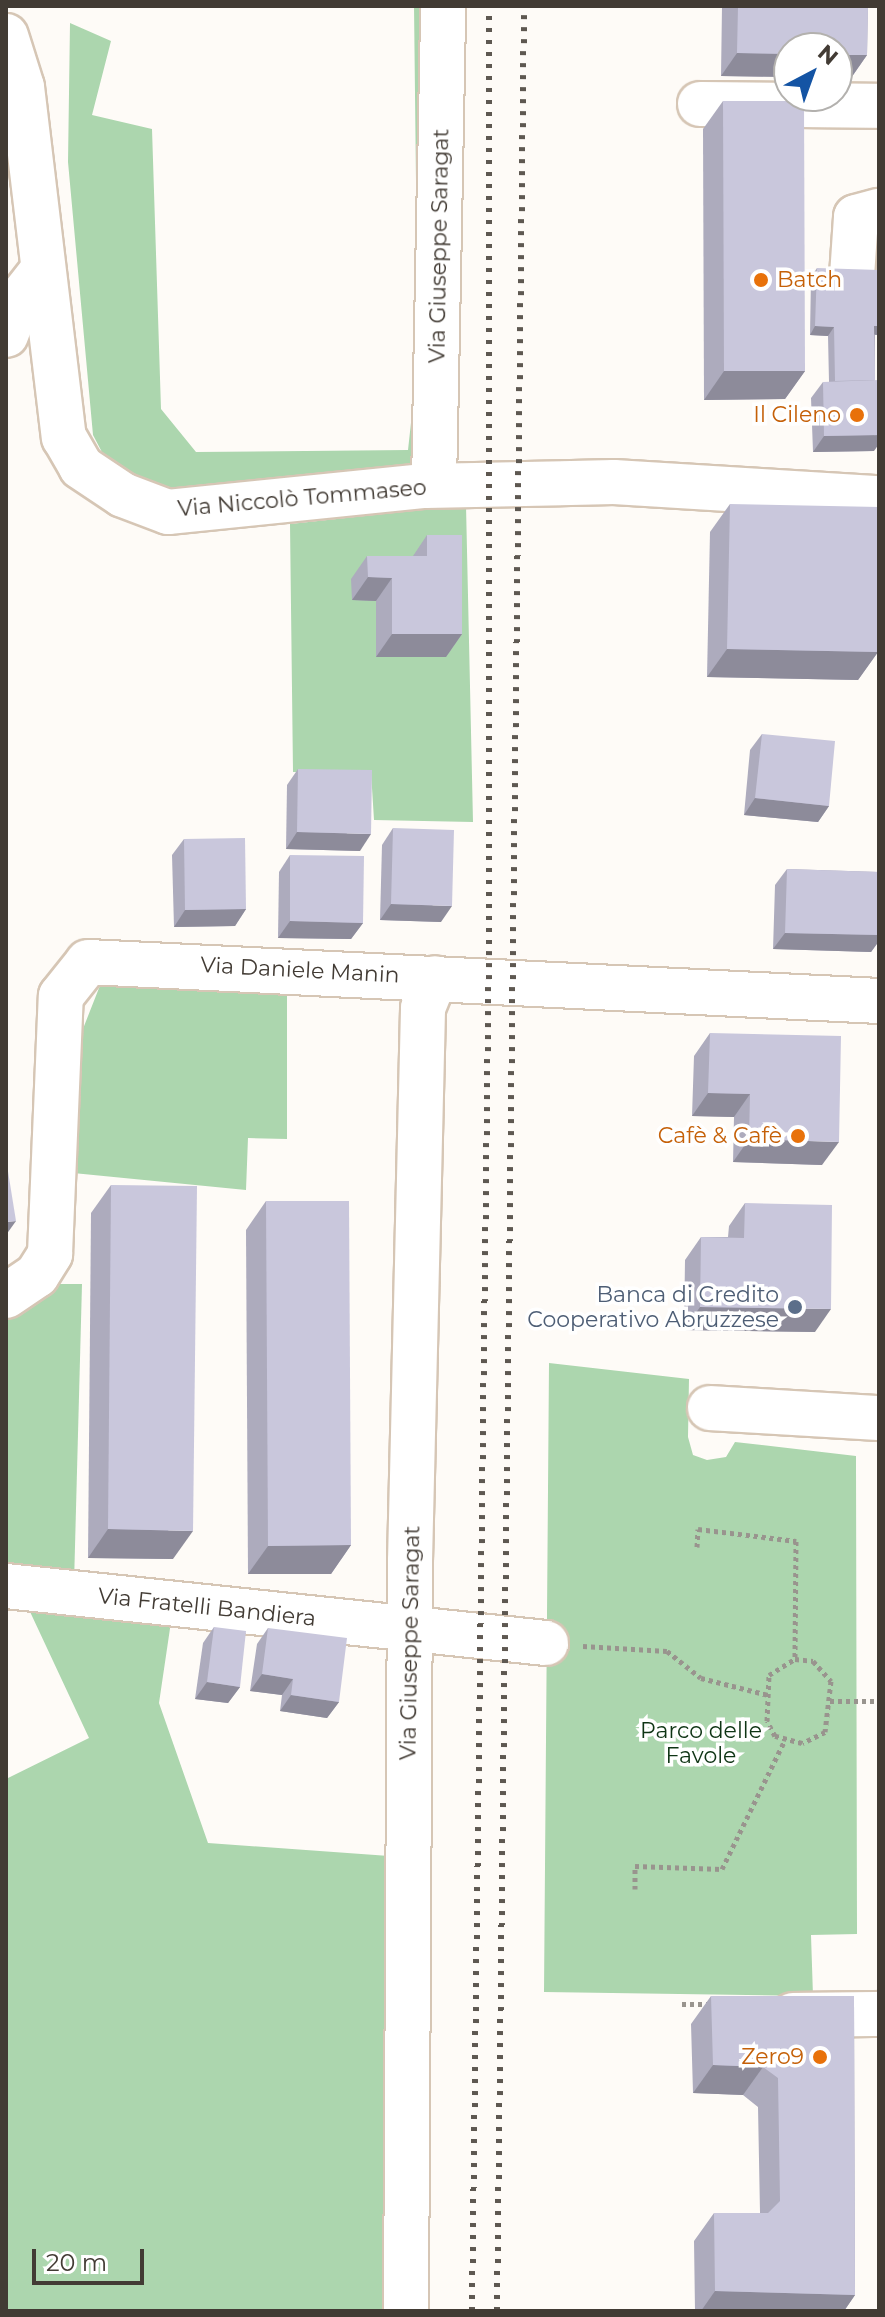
<!DOCTYPE html>
<html>
<head>
<meta charset="utf-8">
<style>
	body { margin:0 }
	#map { position:relative; width:885px; height:2317px; overflow:hidden; background:#fefbf7; font-family:Montserrat,sans-serif }
	div>[style] { position:absolute }
	.green>* { inset:0; background:#acd6ae }
	.path>* { height:5px; margin-top:-2.5px; transform-origin:0; background:repeating-linear-gradient(90deg,#99948e 0 4px,transparent 0 8px) }
	.roads { filter:drop-shadow(2px 0 #d6c6b5) drop-shadow(-2px 0 #d6c6b5) drop-shadow(0 2px #d6c6b5) drop-shadow(0 -2px #d6c6b5) }
	.minor>* { height:44px; margin:-22px; padding:0 22px; transform-origin:22px; border-radius:22px; background:#fff }
	.rail>* { height:6px; margin-top:-3px; transform-origin:0; background:repeating-linear-gradient(90deg,#5e5851 0 4px,transparent 0 12px) }
	.wall>* { inset:0; background:#adabbd }
	.shaded-wall>* { inset:0; background:#8d8b9a }
	.building>* { inset:0; background:#c9c7dc }
	.dots>* { width:22px; height:22px; translate:-50% -50%; box-sizing:border-box; border:4px solid #fff; border-radius:50% }
	span { translate:-50% -50%; white-space:nowrap; text-align:center; line-height:1.15; -webkit-text-stroke:7px #fff; paint-order:stroke }
	.street-label { font-size:22px; color:#423b34 }
	.food-label { font-size:22px; color:#c56008 }
	.left { translate:0 -50%; text-align:left }
	.right { translate:-100% -50%; text-align:right }
	.service-label { font-size:22px; color:#4e5e75 }
	.park-label { font-size:22px; color:#0e3414 }
	.frame { position:absolute; inset:0; border:8px solid #423b34; pointer-events:none }
	.north { position:absolute; left:773px; top:32px; width:80px; height:80px; box-sizing:border-box; background:#fff; border:2px solid #b3b1ae; border-radius:50%; rotate:41deg; font-size:22px; font-weight:700; line-height:32px; text-align:center; color:#423b34 }
	.north::after { content:''; display:block; margin:auto; width:28px; height:36px; background:#1454a4; clip-path:polygon(50% 0,100% 100%,50% 72%,0 100%) }
	.scale { position:absolute; left:32px; top:2249px; width:112px; height:36px; box-sizing:border-box; border:4px solid #423b34; border-top:0; padding-left:10px; font-size:24px; line-height:28px; white-space:nowrap; color:#423b34; -webkit-text-stroke:6px #fff; paint-order:stroke }
</style>
</head>
<body>
<div id="map">
	<div class="green">
		<i style="clip-path:polygon(414px 6px,431px 6px,429px 457px,409px 480px,205px 498px,138px 485px,104px 456px,93px 435px,68px 162px,70px 23px,111px 41px,92px 115px,152px 129px,161px 409px,196px 452px,408px 450px,418px 359px)"></i>
		<i style="clip-path:polygon(466px 505px,473px 822px,374px 820px,371px 772px,293px 772px,290px 524px)"></i>
		<i style="clip-path:polygon(287px 981px,287px 1139px,248px 1138px,246px 1190px,73px 1173px,77px 1044px,101px 983px)"></i>
		<i style="clip-path:polygon(46px 1284px,82px 1284px,74px 1584px,6px 1574px,6px 1311px)"></i>
		<i style="clip-path:polygon(549px 1363px,689px 1379px,688px 1437px,693px 1455px,707px 1460px,726px 1457px,735px 1442px,856px 1456px,857px 1934px,811px 1935px,813px 1996px,544px 1992px)"></i>
		<i style="clip-path:polygon(25px 1601px,172px 1615px,159px 1703px,208px 1843px,389px 1856px,391px 2311px,6px 2311px,6px 1779px,89px 1738px)"></i>
	</div>
	<div class="path">
		<i style="left:697px;top:1547px;width:18px;rotate:-87deg"></i>
		<i style="left:698px;top:1529px;width:99px;rotate:7deg"></i>
		<i style="left:796px;top:1541px;width:118px;rotate:90.5deg"></i>
		<i style="left:583px;top:1646px;width:84px;rotate:3.4deg"></i>
		<i style="left:667px;top:1651px;width:43px;rotate:38.5deg"></i>
		<i style="left:701px;top:1678px;width:69px;rotate:14.2deg"></i>
		<i style="left:795px;top:1659px;width:18px;rotate:6deg"></i>
		<i style="left:813px;top:1661px;width:27px;rotate:48deg"></i>
		<i style="left:831px;top:1681px;width:51px;rotate:96.7deg"></i>
		<i style="left:825px;top:1732px;width:25px;rotate:154deg"></i>
		<i style="left:802px;top:1743px;width:28px;rotate:-165deg"></i>
		<i style="left:775px;top:1736px;width:17px;rotate:-118deg"></i>
		<i style="left:767px;top:1721px;width:46px;rotate:-87.5deg"></i>
		<i style="left:769px;top:1675px;width:31px;rotate:-32deg"></i>
		<i style="left:830px;top:1701px;width:49px"></i>
		<i style="left:635px;top:1889px;width:23px;rotate:-90deg"></i>
		<i style="left:635px;top:1866px;width:87px;rotate:2deg"></i>
		<i style="left:722px;top:1869px;width:144px;rotate:-64deg"></i>
		<i style="left:682px;top:2004px;width:27px"></i>
	</div>
	<div class="roads">
		<div class="minor">
			<i style="left:6px;top:36px;width:53px;rotate:72.6deg"></i>
			<i style="left:22px;top:87px;width:353px;rotate:83.2deg"></i>
			<i style="left:64px;top:437px;width:34px;rotate:60deg"></i>
			<i style="left:81px;top:467px;width:50px;rotate:33.7deg"></i>
			<i style="left:123px;top:495px;width:48px;rotate:20.7deg"></i>
			<i style="left:168px;top:512px;width:258px;rotate:-5.8deg"></i>
			<i style="left:425px;top:486px;width:189px;rotate:-1.2deg"></i>
			<i style="left:614px;top:482px;width:265px;rotate:3.5deg"></i>
			<i style="left:700px;top:104px;width:179px;rotate:0.6deg"></i>
			<i style="left:852px;top:276px;width:59px;rotate:-86.1deg"></i>
			<i style="left:856px;top:217px;width:24px;rotate:-15deg"></i>
			<i style="left:6px;top:335px;width:39px;rotate:-69deg"></i>
			<i style="left:20px;top:299px;width:34px;rotate:-52deg"></i>
			<i style="left:434px;top:485px;width:479px;rotate:-88.9deg"></i>
			<i style="left:6px;top:1296px;width:37px;rotate:-34deg"></i>
			<i style="left:37px;top:1275px;width:25px;rotate:-58deg"></i>
			<i style="left:50px;top:1254px;width:258px;rotate:-87.6deg"></i>
			<i style="left:61px;top:996px;width:43px;rotate:-51.5deg"></i>
			<i style="left:88px;top:962px;width:792px;rotate:2.82deg"></i>
			<i style="left:710px;top:1408px;width:169px;rotate:3.4deg"></i>
			<i style="left:6px;top:1586px;width:543px;rotate:6.03deg"></i>
			<i style="left:793px;top:2015px;width:86px;rotate:-0.7deg"></i>
			<i style="left:406px;top:2311px;width:750px;rotate:-89.69deg"></i>
			<i style="left:410px;top:1561px;width:553px;rotate:-88.65deg"></i>
			<i style="left:423px;top:1008px;width:32px;rotate:-68deg"></i>
		</div>
	</div>
	<div class="rail">
		<i style="left:472px;top:2311px;width:1367px;rotate:-89.29deg"></i>
		<i style="left:489px;top:944px;width:938px;rotate:-90deg"></i>
		<i style="left:497px;top:2311px;width:2305px;rotate:-89.33deg"></i>
	</div>
	<div class="wall">
		<i style="clip-path:polygon(722px 6px,868px 6px,867px 55px,851px 78px,837px 78px,837px 48px,789px 48px,789px 77px,721px 76px)"></i>
		<i style="clip-path:polygon(723px 101px,805px 371px,785px 399px,704px 400px,703px 129px)"></i>
		<i style="clip-path:polygon(817px 268px,879px 335px,875px 335px,874px 451px,813px 452px,811px 398px,823px 382px,829px 382px,828px 336px,810px 335px,811px 277px)"></i>
		<i style="clip-path:polygon(730px 504px,878px 652px,858px 680px,707px 677px,710px 532px)"></i>
		<i style="clip-path:polygon(427px 535px,462px 634px,446px 657px,376px 657px,376px 601px,352px 600px,351px 579px,367px 556px,413px 556px)"></i>
		<i style="clip-path:polygon(762px 734px,829px 806px,818px 822px,744px 815px,750px 750px)"></i>
		<i style="clip-path:polygon(298px 769px,360px 851px,286px 849px,287px 785px)"></i>
		<i style="clip-path:polygon(393px 828px,441px 922px,380px 920px,382px 845px)"></i>
		<i style="clip-path:polygon(184px 839px,246px 909px,235px 926px,174px 927px,172px 855px)"></i>
		<i style="clip-path:polygon(290px 855px,363px 923px,351px 939px,278px 938px,279px 872px)"></i>
		<i style="clip-path:polygon(787px 869px,879px 872px,879px 941px,871px 952px,773px 949px,775px 885px)"></i>
		<i style="clip-path:polygon(710px 1033px,822px 1165px,733px 1162px,734px 1117px,692px 1116px,694px 1056px)"></i>
		<i style="clip-path:polygon(111px 1185px,173px 1559px,88px 1558px,91px 1213px)"></i>
		<i style="clip-path:polygon(266px 1201px,351px 1545px,331px 1574px,248px 1574px,246px 1230px)"></i>
		<i style="clip-path:polygon(745px 1203px,815px 1332px,684px 1330px,685px 1260px,701px 1237px,728px 1237px,729px 1226px)"></i>
		<i style="clip-path:polygon(214px 1627px,240px 1687px,228px 1703px,195px 1699px,203px 1643px)"></i>
		<i style="clip-path:polygon(268px 1628px,339px 1702px,327px 1718px,280px 1711px,282px 1695px,250px 1691px,257px 1644px)"></i>
		<i style="clip-path:polygon(711px 1996px,854px 1996px,855px 2295px,844px 2311px,695px 2311px,694px 2241px,714px 2213px,760px 2213px,758px 2107px,743px 2095px,693px 2093px,691px 2024px)"></i>
	</div>
	<div class="shaded-wall">
		<i style="clip-path:polygon(737px 53px,789px 54px,789px 77px,721px 76px)"></i>
		<i style="clip-path:polygon(837px 55px,867px 55px,851px 78px,837px 78px)"></i>
		<i style="clip-path:polygon(815px 326px,834px 327px,828px 336px,810px 335px)"></i>
		<i style="clip-path:polygon(874px 326px,879px 326px,879px 335px,869px 334px)"></i>
		<i style="clip-path:polygon(724px 371px,805px 371px,785px 399px,704px 400px)"></i>
		<i style="clip-path:polygon(879px 435px,879px 444px,874px 451px,813px 452px,824px 436px)"></i>
		<i style="clip-path:polygon(368px 577px,392px 578px,376px 601px,352px 600px)"></i>
		<i style="clip-path:polygon(392px 634px,462px 634px,446px 657px,376px 657px)"></i>
		<i style="clip-path:polygon(727px 649px,878px 652px,858px 680px,707px 677px)"></i>
		<i style="clip-path:polygon(755px 798px,829px 806px,818px 822px,744px 815px)"></i>
		<i style="clip-path:polygon(297px 832px,371px 834px,360px 851px,286px 849px)"></i>
		<i style="clip-path:polygon(391px 904px,452px 906px,441px 922px,380px 920px)"></i>
		<i style="clip-path:polygon(246px 909px,235px 926px,174px 927px,185px 910px)"></i>
		<i style="clip-path:polygon(290px 921px,363px 923px,351px 939px,278px 938px)"></i>
		<i style="clip-path:polygon(785px 933px,879px 935px,879px 941px,871px 952px,773px 949px)"></i>
		<i style="clip-path:polygon(708px 1093px,750px 1094px,734px 1117px,692px 1116px)"></i>
		<i style="clip-path:polygon(749px 1139px,839px 1142px,822px 1165px,733px 1162px)"></i>
		<i style="clip-path:polygon(16px 1221px,6px 1235px,6px 1222px)"></i>
		<i style="clip-path:polygon(700px 1307px,831px 1309px,815px 1332px,684px 1330px)"></i>
		<i style="clip-path:polygon(108px 1529px,193px 1531px,173px 1559px,88px 1558px)"></i>
		<i style="clip-path:polygon(351px 1545px,331px 1574px,248px 1574px,268px 1546px)"></i>
		<i style="clip-path:polygon(262px 1674px,293px 1679px,282px 1695px,250px 1691px)"></i>
		<i style="clip-path:polygon(207px 1682px,240px 1687px,228px 1703px,195px 1699px)"></i>
		<i style="clip-path:polygon(291px 1695px,339px 1702px,327px 1718px,280px 1711px)"></i>
		<i style="clip-path:polygon(713px 2065px,763px 2067px,743px 2095px,693px 2093px)"></i>
		<i style="clip-path:polygon(715px 2291px,855px 2295px,844px 2311px,701px 2311px)"></i>
	</div>
	<div class="building">
		<i style="clip-path:polygon(738px 6px,868px 6px,867px 55px,837px 55px,837px 48px,789px 48px,789px 54px,737px 53px)"></i>
		<i style="clip-path:polygon(723px 101px,804px 101px,805px 371px,724px 371px)"></i>
		<i style="clip-path:polygon(817px 268px,879px 270px,879px 326px,874px 326px,875px 380px,835px 381px,834px 327px,815px 326px)"></i>
		<i style="clip-path:polygon(879px 380px,879px 435px,824px 436px,823px 382px)"></i>
		<i style="clip-path:polygon(730px 504px,879px 507px,878px 652px,727px 649px)"></i>
		<i style="clip-path:polygon(427px 535px,462px 535px,462px 634px,392px 634px,392px 578px,368px 577px,367px 556px,427px 556px)"></i>
		<i style="clip-path:polygon(762px 734px,835px 741px,829px 806px,755px 798px)"></i>
		<i style="clip-path:polygon(298px 769px,372px 770px,371px 834px,297px 832px)"></i>
		<i style="clip-path:polygon(393px 828px,454px 830px,452px 906px,391px 904px)"></i>
		<i style="clip-path:polygon(245px 838px,246px 909px,185px 910px,184px 839px)"></i>
		<i style="clip-path:polygon(290px 855px,364px 856px,363px 923px,290px 921px)"></i>
		<i style="clip-path:polygon(787px 869px,879px 872px,879px 935px,785px 933px)"></i>
		<i style="clip-path:polygon(710px 1033px,841px 1036px,839px 1142px,749px 1139px,750px 1094px,708px 1093px)"></i>
		<i style="clip-path:polygon(6px 1159px,16px 1221px,6px 1222px)"></i>
		<i style="clip-path:polygon(111px 1185px,197px 1186px,193px 1531px,108px 1529px)"></i>
		<i style="clip-path:polygon(266px 1201px,349px 1201px,351px 1545px,268px 1546px)"></i>
		<i style="clip-path:polygon(745px 1203px,832px 1205px,831px 1309px,700px 1307px,701px 1237px,744px 1238px)"></i>
		<i style="clip-path:polygon(214px 1627px,246px 1631px,240px 1687px,207px 1682px)"></i>
		<i style="clip-path:polygon(268px 1628px,347px 1638px,339px 1702px,291px 1695px,293px 1679px,262px 1674px)"></i>
		<i style="clip-path:polygon(711px 1996px,854px 1996px,855px 2295px,715px 2291px,714px 2213px,768px 2213px,780px 2201px,778px 2078px,763px 2067px,713px 2065px)"></i>
	</div>
	<div class="dots">
		<i style="left:761px;top:280px;background:#e8710a"></i>
		<i style="left:857px;top:415px;background:#e8710a"></i>
		<i style="left:798px;top:1136px;background:#e8710a"></i>
		<i style="left:795px;top:1307px;background:#5c6f8a"></i>
		<i style="left:820px;top:2057px;background:#e8710a"></i>
	</div>
	<div class="street-label">
		<span style="left:439px;top:246px;rotate:-89deg">Via Giuseppe Saragat</span>
		<span style="left:302px;top:498px;rotate:-5deg">Via Niccolò Tommaseo</span>
		<span style="left:300px;top:970px;rotate:3deg">Via Daniele Manin</span>
		<span style="left:207px;top:1607px;rotate:6deg">Via Fratelli Bandiera</span>
		<span style="left:410px;top:1643px;rotate:-89deg">Via Giuseppe Saragat</span>
	</div>
	<div class="food-label">
		<span class="left" style="left:777px;top:280px">Batch</span>
		<span class="right" style="left:841px;top:415px">Il Cileno</span>
		<span class="right" style="left:782px;top:1136px">Cafè &amp; Cafè</span>
		<span class="right" style="left:804px;top:2057px">Zero9</span>
	</div>
	<div class="service-label">
		<span class="right" style="left:779px;top:1307px">Banca di Credito<br>Cooperativo Abruzzese</span>
	</div>
	<div class="park-label">
		<span style="left:701px;top:1743px">Parco delle<br>Favole</span>
	</div>
	<div class="frame"></div>
	<div class="north">N</div>
	<div class="scale">20 m</div>
</div>
</body>
</html>
